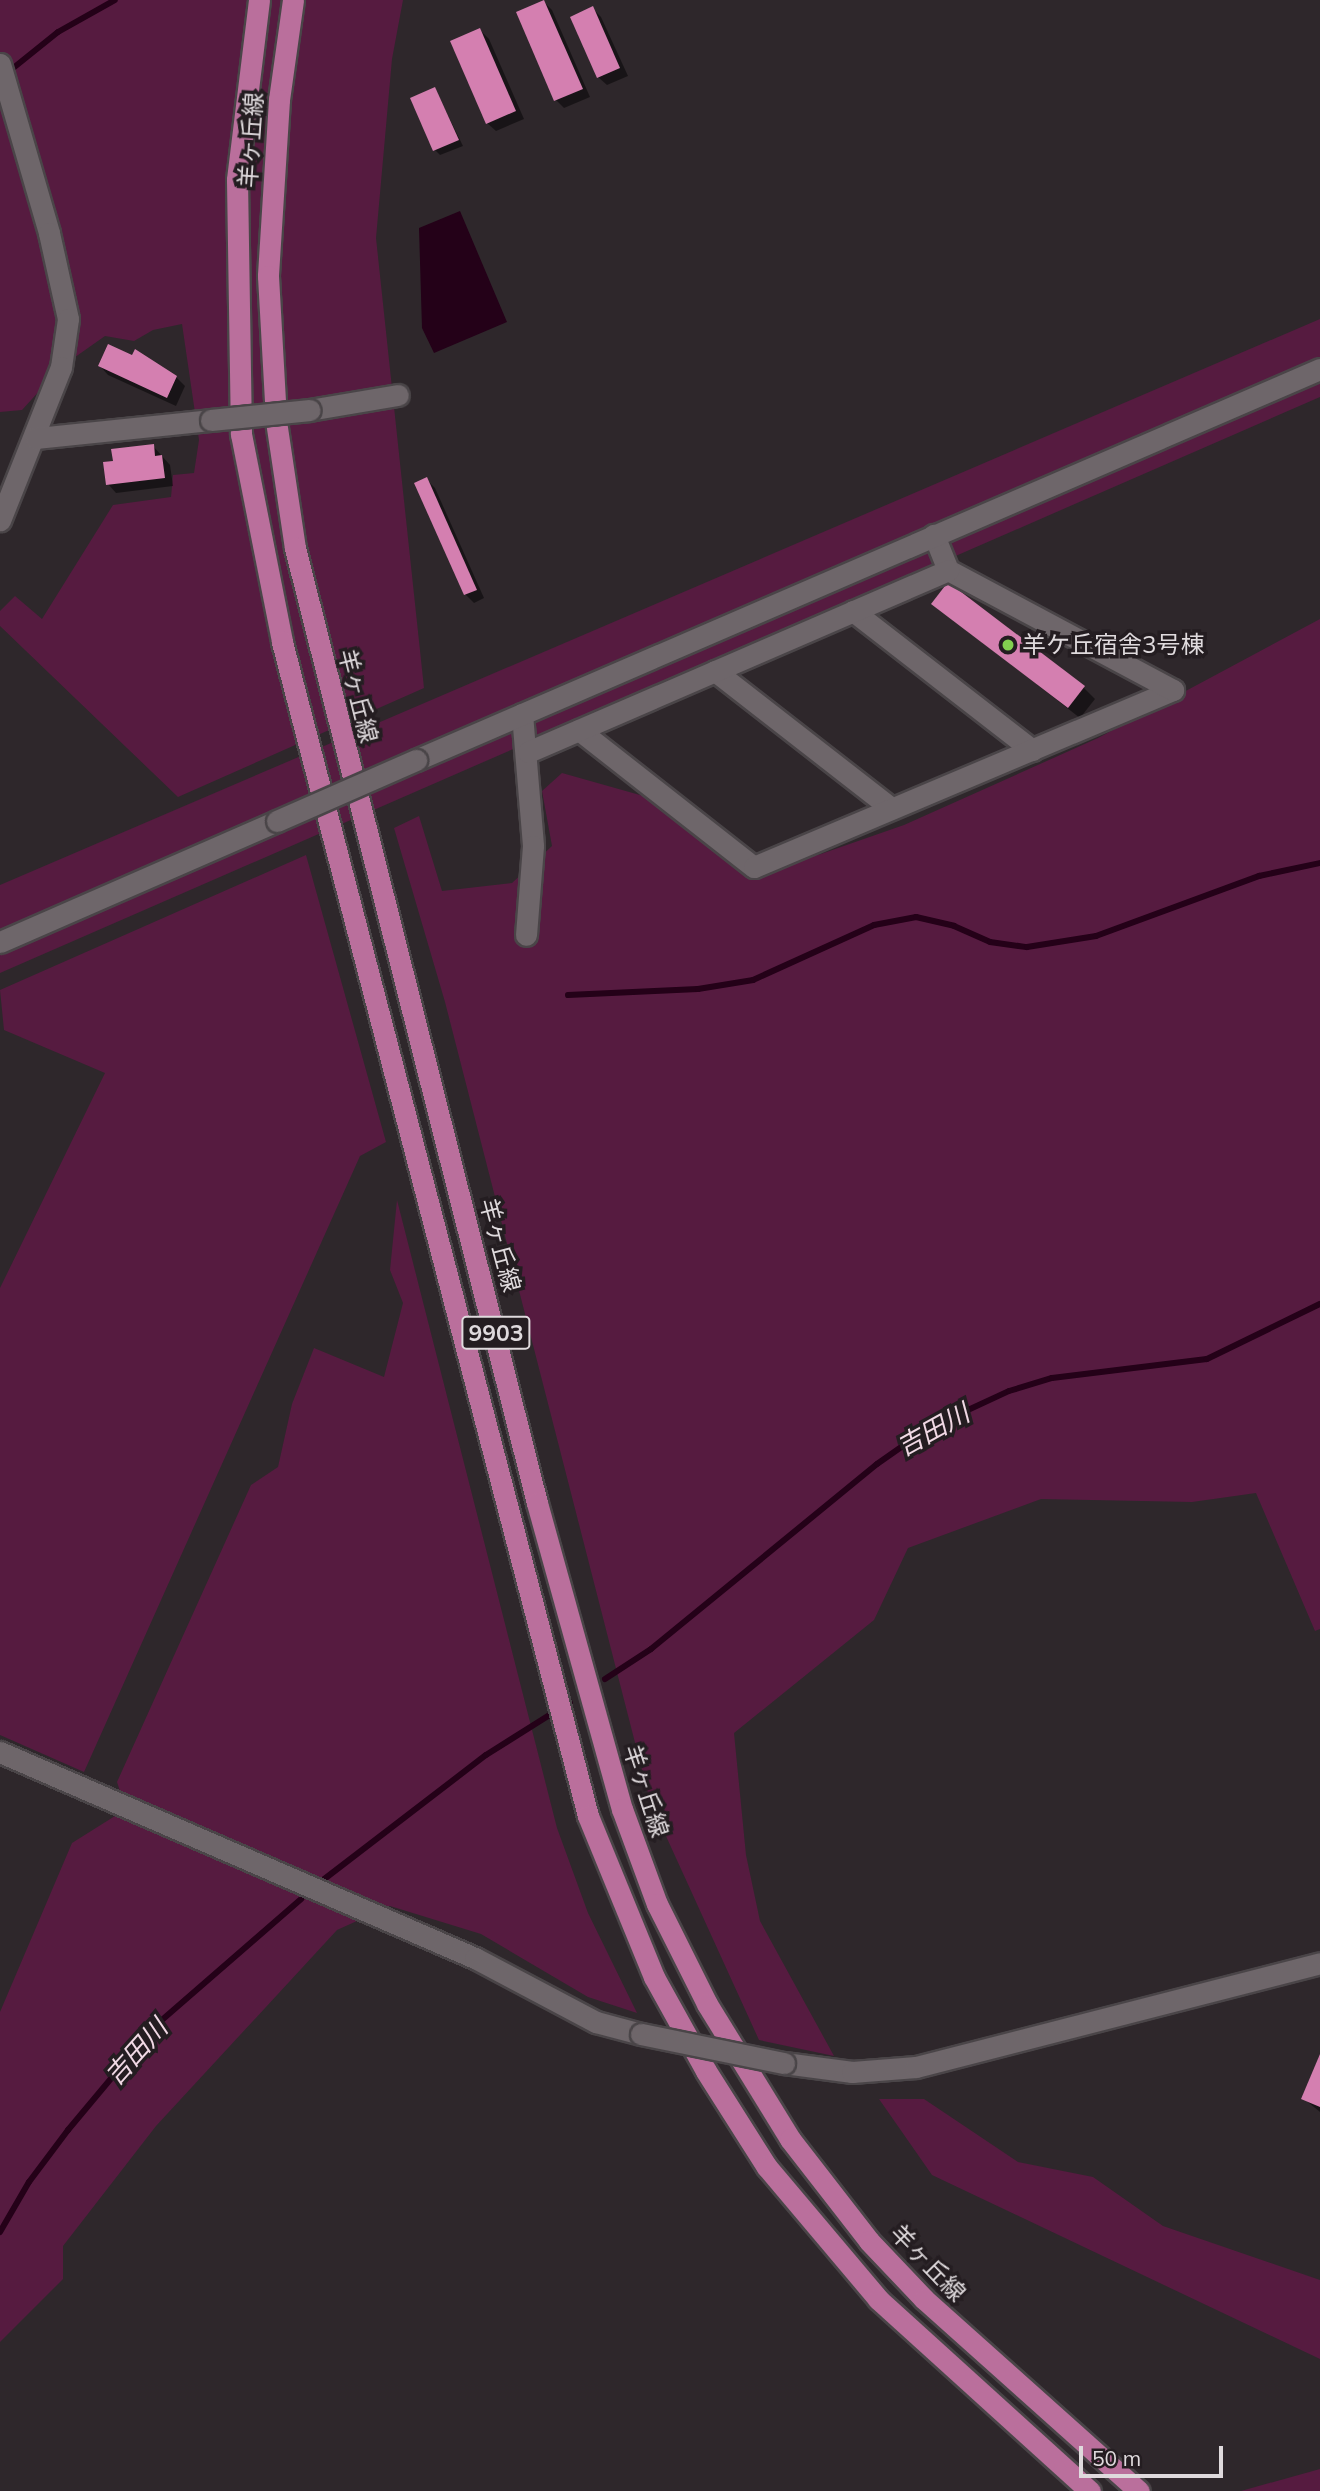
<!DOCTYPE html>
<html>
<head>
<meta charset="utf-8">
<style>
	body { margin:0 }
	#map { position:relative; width:1320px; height:2491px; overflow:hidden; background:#2e272b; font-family:Mulish,"Noto Sans JP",sans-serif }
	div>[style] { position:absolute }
	.green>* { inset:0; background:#561b40 }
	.water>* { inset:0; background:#240118 }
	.shadow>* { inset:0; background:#0007 }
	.stream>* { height:6px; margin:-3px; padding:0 3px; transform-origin:3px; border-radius:3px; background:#240118 }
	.building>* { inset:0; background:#d47fb0 }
	.roads { filter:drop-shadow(2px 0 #4a4548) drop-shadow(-2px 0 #4a4548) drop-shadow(0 2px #4a4548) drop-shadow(0 -2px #4a4548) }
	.minor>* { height:21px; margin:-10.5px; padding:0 10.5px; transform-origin:10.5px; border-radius:10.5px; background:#6e666a }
	.major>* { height:21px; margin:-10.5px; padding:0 10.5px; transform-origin:10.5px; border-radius:10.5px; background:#ba6f9c }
	.bridges { filter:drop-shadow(2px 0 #4a4548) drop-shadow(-2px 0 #4a4548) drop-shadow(0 2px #4a4548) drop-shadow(0 -2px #4a4548) }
	.minor-bridge>* { height:21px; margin:-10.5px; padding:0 10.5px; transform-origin:10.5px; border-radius:10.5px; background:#6e666a }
	.dots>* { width:19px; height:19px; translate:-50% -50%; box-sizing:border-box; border:4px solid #241d21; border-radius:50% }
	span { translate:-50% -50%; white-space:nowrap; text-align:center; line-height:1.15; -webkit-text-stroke:7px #241d21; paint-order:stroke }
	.shield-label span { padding:2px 5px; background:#241d21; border:2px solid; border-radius:5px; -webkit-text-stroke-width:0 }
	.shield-label { font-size:23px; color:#dfdadd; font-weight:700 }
	.street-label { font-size:24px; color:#dfdadd }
	.poi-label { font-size:24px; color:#dfdadd }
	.left { translate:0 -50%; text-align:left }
	.water-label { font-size:26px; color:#f1d9e5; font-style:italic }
	.scale { position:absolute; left:1079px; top:2446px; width:144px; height:32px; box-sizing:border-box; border:4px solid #dfdadd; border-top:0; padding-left:9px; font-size:21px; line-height:24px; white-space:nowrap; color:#dfdadd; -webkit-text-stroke:5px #241d21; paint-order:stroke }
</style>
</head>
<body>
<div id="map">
	<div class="green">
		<i style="clip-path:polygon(0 0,403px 0,392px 59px,376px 238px,424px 688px,178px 797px,0 626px,0 611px,15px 596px,42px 619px,113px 505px,171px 497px,173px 475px,194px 473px,199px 440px,182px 324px,153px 330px,134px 341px,105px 336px,61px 367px,22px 410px,0 412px)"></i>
		<i style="clip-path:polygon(1320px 319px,1320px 397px,0 973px,0 885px)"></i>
		<i style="clip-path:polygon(1320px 619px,1320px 1629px,1315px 1631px,1256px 1493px,1192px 1502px,1041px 1499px,908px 1548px,874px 1620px,734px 1733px,746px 1855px,760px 1921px,834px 2056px,759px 2040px,650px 1801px,445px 1002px,394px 828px,419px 816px,442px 891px,512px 883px,552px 846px,542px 791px,562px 773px,647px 797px,748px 854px,818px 855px,904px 825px,1098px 738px)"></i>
		<i style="clip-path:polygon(306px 855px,386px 1142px,360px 1156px,84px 1772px,0 1735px,0 1288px,105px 1073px,4px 1030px,0 990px)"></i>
		<i style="clip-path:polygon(397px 1200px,557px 1828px,588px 1913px,637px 2013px,588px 1997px,481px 1934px,390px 1906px,337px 1930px,156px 2126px,63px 2246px,63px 2279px,0 2342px,0 2012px,72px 1843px,115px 1816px,128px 1815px,117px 1782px,251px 1485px,278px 1467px,292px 1404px,314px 1348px,384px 1377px,403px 1303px,390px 1270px)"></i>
		<i style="clip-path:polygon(879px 2099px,924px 2099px,1018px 2162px,1093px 2177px,1163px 2226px,1320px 2280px,1320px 2359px,932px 2175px)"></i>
		<i style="clip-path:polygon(1320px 2469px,1320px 2491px,1241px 2491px)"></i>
	</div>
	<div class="water">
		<i style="clip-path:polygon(460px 211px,507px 322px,434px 353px,422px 328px,419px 228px)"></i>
	</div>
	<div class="shadow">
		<i style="clip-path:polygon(544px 2px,552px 10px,590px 97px,564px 108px,556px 100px)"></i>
		<i style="clip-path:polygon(592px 8px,601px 17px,628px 76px,607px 85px,598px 77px)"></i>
		<i style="clip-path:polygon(480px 30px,489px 39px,524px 119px,496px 131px,487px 123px)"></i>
		<i style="clip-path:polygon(435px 89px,463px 146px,440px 155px,435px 150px)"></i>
		<i style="clip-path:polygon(100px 366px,176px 377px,185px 386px,176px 406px,108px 375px)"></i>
		<i style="clip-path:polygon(153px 446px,170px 465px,173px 486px,116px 493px,108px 484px)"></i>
		<i style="clip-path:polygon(427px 480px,435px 488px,484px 598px,474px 603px,465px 594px)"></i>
		<i style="clip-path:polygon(933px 604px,1083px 687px,1095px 699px,1080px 718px)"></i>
		<i style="clip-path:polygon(1320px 2054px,1320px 2112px,1303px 2098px)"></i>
	</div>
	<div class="stream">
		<i style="left:7px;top:73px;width:65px;rotate:-38.8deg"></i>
		<i style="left:58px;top:32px;width:65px;rotate:-29.3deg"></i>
		<i style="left:568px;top:995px;width:130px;rotate:-2.6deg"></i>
		<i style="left:698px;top:989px;width:56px;rotate:-9.3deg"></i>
		<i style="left:753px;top:980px;width:133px;rotate:-24.4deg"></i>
		<i style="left:874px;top:925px;width:43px;rotate:-10.8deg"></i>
		<i style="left:916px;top:917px;width:39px;rotate:13deg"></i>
		<i style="left:954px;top:926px;width:39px;rotate:24deg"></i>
		<i style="left:990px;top:942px;width:37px;rotate:8deg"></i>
		<i style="left:1027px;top:947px;width:70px;rotate:-9.1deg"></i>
		<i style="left:1096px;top:936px;width:174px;rotate:-20.2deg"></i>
		<i style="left:1259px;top:876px;width:62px;rotate:-12deg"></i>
		<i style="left:605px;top:1679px;width:55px;rotate:-33.1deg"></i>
		<i style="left:651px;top:1649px;width:292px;rotate:-39.3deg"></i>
		<i style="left:877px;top:1464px;width:61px;rotate:-35deg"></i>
		<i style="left:927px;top:1429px;width:90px;rotate:-24.9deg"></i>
		<i style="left:1009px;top:1391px;width:45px;rotate:-16.8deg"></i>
		<i style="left:1052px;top:1378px;width:156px;rotate:-7deg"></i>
		<i style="left:1207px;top:1359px;width:126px;rotate:-26deg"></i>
		<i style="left:323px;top:1880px;width:205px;rotate:-37.5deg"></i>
		<i style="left:486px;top:1755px;width:99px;rotate:-32.2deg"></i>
		<i style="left:0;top:2232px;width:58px;rotate:-59.9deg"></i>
		<i style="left:29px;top:2182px;width:65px;rotate:-53.1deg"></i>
		<i style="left:68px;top:2130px;width:136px;rotate:-50.1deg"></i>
		<i style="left:155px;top:2026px;width:194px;rotate:-41deg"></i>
	</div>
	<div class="building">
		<i style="clip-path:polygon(544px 0,583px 89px,554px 101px,516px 12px)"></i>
		<i style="clip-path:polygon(593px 6px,620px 68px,597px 78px,570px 17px)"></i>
		<i style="clip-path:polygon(480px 28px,516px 111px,486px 124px,450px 41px)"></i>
		<i style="clip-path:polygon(435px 87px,459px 140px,433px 151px,410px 98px)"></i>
		<i style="clip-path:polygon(108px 344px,132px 355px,135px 349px,177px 376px,167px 398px,98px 366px)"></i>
		<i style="clip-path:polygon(154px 444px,155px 456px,162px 455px,165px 478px,106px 485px,103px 462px,113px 461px,111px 449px)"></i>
		<i style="clip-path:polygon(427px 477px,477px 590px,464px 595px,414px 483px)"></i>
		<i style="clip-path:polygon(948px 582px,1085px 686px,1068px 708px,931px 604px)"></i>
		<i style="clip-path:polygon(1320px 2054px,1320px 2107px,1301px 2099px)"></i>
	</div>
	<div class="roads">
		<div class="minor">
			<i style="left:0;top:64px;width:176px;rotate:73.8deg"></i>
			<i style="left:49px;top:233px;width:88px;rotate:77.5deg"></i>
			<i style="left:68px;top:319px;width:49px;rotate:98.3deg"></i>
			<i style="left:61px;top:367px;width:165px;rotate:111.7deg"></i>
			<i style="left:309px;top:410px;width:90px;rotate:-9.6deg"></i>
			<i style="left:36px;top:438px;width:176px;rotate:-5.9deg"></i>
			<i style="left:853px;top:611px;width:227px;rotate:37.8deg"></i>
			<i style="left:715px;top:671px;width:224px;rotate:37.9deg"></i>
			<i style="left:522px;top:714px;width:132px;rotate:85.2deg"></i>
			<i style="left:533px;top:846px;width:89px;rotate:94.5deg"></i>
			<i style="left:579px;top:730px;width:222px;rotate:38.1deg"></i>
			<i style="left:754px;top:867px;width:455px;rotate:-22.9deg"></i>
			<i style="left:1173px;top:690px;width:255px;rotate:-151.9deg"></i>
			<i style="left:948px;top:570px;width:38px;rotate:-112deg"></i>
			<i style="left:528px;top:752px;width:458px;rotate:-23.4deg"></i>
			<i style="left:416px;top:760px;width:985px;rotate:-23.39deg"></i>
			<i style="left:0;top:942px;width:302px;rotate:-23.6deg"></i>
			<i style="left:0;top:1752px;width:518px;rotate:23.45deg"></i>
			<i style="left:475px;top:1958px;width:137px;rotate:27.9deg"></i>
			<i style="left:596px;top:2022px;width:47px;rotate:14.9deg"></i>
			<i style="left:784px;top:2063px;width:69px;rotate:7.5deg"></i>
			<i style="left:852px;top:2072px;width:64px;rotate:-4.5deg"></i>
			<i style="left:916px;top:2067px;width:417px;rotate:-14.4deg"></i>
		</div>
		<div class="major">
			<i style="left:259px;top:0;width:181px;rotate:97deg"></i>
			<i style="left:237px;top:180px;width:254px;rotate:89.1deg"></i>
			<i style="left:241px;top:434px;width:212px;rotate:78.8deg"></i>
			<i style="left:282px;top:642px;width:1213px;rotate:75.39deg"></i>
			<i style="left:588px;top:1816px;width:174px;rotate:67.7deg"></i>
			<i style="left:654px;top:1977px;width:107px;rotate:61deg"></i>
			<i style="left:706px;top:2071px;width:114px;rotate:57.6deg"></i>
			<i style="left:767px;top:2167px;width:172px;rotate:49.9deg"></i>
			<i style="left:878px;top:2299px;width:286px;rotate:42.2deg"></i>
			<i style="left:293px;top:0;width:101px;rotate:98deg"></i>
			<i style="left:279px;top:100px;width:176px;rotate:93.6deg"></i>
			<i style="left:268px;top:276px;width:145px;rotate:86.8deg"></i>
			<i style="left:276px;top:421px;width:128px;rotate:81.5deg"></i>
			<i style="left:295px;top:548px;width:985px;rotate:75.78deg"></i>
			<i style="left:537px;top:1503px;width:318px;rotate:74.5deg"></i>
			<i style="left:622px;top:1809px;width:101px;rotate:69.8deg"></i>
			<i style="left:657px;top:1904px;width:112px;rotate:63.4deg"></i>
			<i style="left:707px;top:2004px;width:158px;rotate:58.4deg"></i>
			<i style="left:790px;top:2139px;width:129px;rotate:52.2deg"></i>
			<i style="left:869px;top:2241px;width:80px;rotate:46.5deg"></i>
			<i style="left:924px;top:2299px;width:288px;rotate:41.8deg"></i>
		</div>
	</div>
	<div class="bridges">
		<div class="minor-bridge">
			<i style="left:211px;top:420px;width:99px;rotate:-5.8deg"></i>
			<i style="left:277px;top:821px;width:152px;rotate:-23.7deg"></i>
			<i style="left:641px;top:2034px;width:146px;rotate:11.5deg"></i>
		</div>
	</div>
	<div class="dots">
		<i style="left:1008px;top:645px;background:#82d04f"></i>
	</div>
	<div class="shield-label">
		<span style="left:496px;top:1333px">9903</span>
	</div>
	<div class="street-label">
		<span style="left:251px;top:140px;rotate:-86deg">羊ヶ丘線</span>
		<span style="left:358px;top:696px;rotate:76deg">羊ヶ丘線</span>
		<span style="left:500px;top:1245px;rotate:75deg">羊ヶ丘線</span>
		<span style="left:646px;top:1791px;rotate:72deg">羊ヶ丘線</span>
		<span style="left:928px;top:2263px;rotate:46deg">羊ヶ丘線</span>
	</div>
	<div class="poi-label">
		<span class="left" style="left:1022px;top:645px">羊ケ丘宿舎3号棟</span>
	</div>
	<div class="water-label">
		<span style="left:933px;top:1430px;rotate:-29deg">吉田川</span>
		<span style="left:136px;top:2052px;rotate:-48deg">吉田川</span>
	</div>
	<div class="scale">50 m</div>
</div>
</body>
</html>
